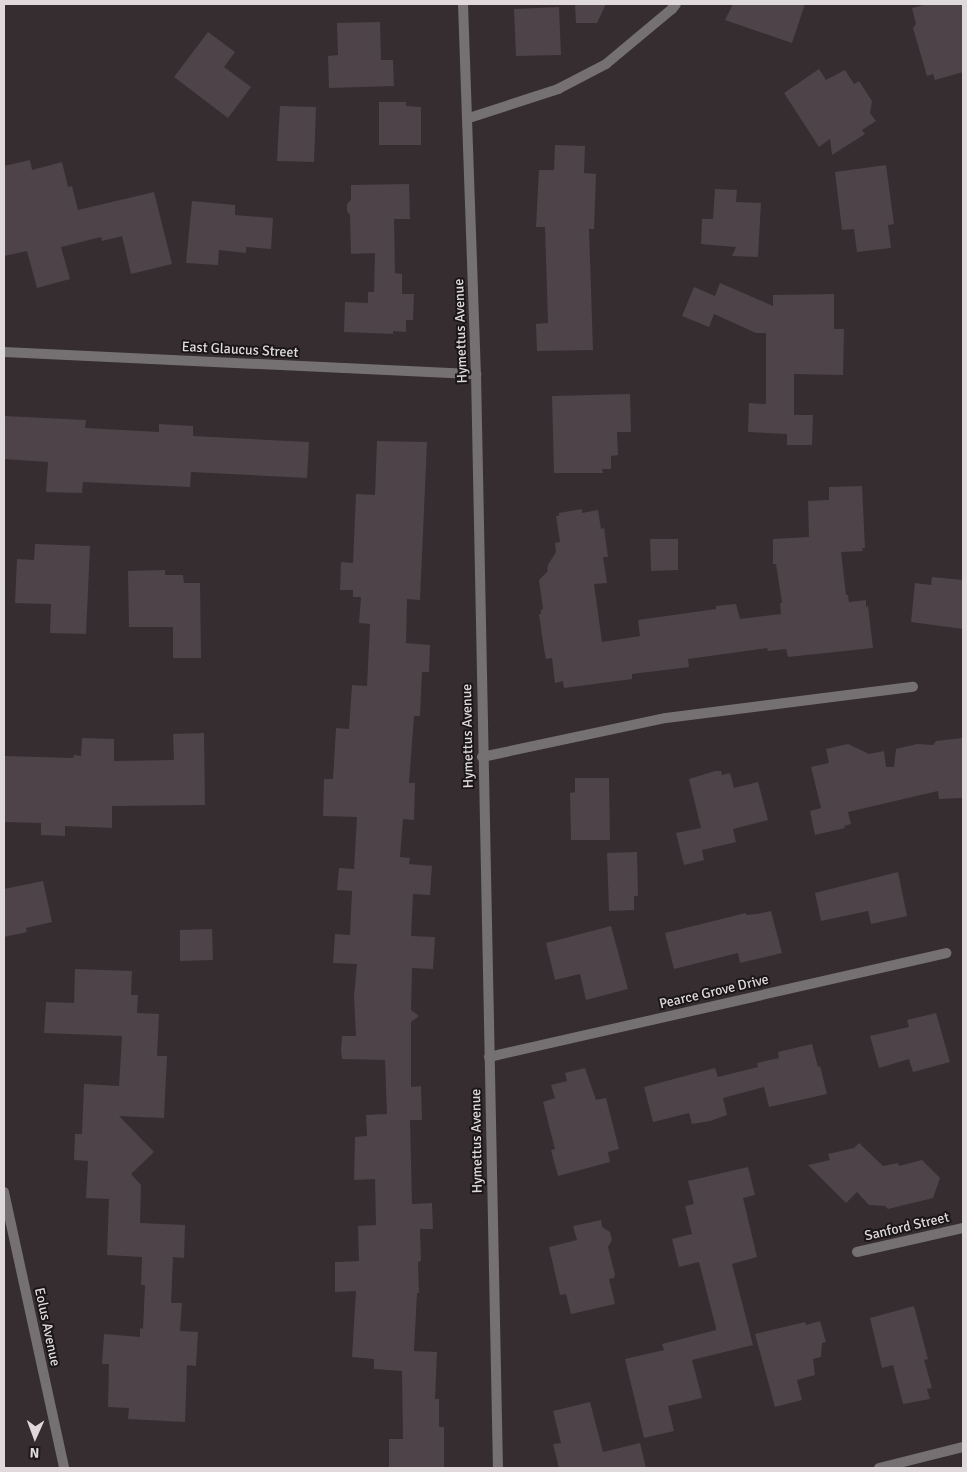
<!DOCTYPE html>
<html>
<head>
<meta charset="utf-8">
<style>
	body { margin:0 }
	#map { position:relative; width:967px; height:1472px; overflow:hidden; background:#362d31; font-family:Signika,sans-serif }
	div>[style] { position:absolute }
	.building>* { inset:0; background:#4d4348 }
	.minor>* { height:10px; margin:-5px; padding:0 5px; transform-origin:5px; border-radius:5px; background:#757072 }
	.tertiary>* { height:10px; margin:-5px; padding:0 5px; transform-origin:5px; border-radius:5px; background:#757072 }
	span { translate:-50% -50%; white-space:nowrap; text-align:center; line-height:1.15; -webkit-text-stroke:4px #1b1719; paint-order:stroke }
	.street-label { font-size:14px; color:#dfd9dc }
	.frame { position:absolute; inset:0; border:5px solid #dfd9dc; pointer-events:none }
	.north { position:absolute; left:10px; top:1412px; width:50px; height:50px; -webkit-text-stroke:4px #1b1719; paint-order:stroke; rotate:182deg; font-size:14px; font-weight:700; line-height:20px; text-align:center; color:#dfd9dc }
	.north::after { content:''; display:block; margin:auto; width:18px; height:22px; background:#dfd9dc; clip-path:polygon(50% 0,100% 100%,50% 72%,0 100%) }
</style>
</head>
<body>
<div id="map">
	<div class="building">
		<i style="clip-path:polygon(575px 4px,606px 4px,597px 23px,576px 23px)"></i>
		<i style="clip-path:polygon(733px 4px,805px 4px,792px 43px,725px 20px)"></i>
		<i style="clip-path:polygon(928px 4px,963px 4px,963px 72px,935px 80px,933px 74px,927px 76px,913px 28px,916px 24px,912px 8px)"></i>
		<i style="clip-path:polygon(559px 7px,561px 55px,516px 56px,514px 9px)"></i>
		<i style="clip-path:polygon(380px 22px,381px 60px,393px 60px,394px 86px,329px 88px,328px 56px,338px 55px,337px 23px)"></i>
		<i style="clip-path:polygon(208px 32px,235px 52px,224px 67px,251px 87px,228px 118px,174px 77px)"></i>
		<i style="clip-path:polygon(819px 69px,826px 80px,845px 70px,854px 84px,859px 81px,872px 101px,870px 113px,876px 121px,862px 130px,865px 134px,832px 155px,830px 139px,819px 147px,784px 93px)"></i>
		<i style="clip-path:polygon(379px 102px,406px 102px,406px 106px,421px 107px,421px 145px,379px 145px)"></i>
		<i style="clip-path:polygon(280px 106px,316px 107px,314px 162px,277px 161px)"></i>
		<i style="clip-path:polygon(555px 145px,585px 146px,584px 173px,596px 174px,594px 229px,589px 229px,593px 350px,537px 351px,536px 324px,548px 323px,545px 227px,536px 227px,539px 170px,554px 170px)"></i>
		<i style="clip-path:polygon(30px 160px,32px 170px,62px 162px,68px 187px,72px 186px,78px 210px,154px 192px,172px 264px,131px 274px,122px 236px,102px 241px,101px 237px,61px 247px,70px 279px,37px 288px,27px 251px,4px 256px,4px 166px)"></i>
		<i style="clip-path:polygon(886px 165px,894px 224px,888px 225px,891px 248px,857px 252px,854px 229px,842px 230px,835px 172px)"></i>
		<i style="clip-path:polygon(409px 184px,410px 219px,394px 219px,395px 273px,402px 274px,402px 294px,414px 294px,413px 320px,406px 320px,406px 332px,393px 331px,393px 334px,344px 332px,345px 302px,368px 303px,368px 292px,374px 292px,375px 253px,351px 254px,350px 215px,347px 211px,347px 204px,351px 200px,351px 185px)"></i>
		<i style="clip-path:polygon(715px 189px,737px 190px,736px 202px,761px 203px,758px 257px,732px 256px,736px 247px,701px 244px,702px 219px,713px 219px)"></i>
		<i style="clip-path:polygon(192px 201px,235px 205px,235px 215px,273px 218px,271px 249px,246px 247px,246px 253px,219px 250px,218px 265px,186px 263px)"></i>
		<i style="clip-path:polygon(720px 283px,773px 306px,773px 295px,834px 294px,834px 329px,844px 329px,843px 375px,794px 374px,794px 415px,813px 415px,812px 445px,787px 445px,787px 434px,748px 432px,749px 403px,766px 404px,766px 333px,756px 333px,714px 314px,709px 327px,682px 316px,694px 287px,715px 296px)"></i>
		<i style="clip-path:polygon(630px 394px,631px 432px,617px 432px,618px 455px,611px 456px,611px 469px,602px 469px,603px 473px,554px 473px,552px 396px)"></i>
		<i style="clip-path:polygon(4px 416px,86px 420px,85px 428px,159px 432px,159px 424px,193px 426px,193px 436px,309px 442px,307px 478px,191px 472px,190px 487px,83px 482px,82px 493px,46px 492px,48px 462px,4px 459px)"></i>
		<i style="clip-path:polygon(377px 441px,427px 442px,420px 600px,407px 599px,406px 643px,430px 645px,429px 672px,422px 672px,420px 716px,414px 716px,409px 783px,415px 783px,414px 820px,403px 819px,400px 857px,410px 858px,409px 864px,432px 866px,430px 895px,413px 894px,411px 936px,435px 937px,433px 969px,412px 968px,411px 1010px,419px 1016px,411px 1022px,411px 1087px,421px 1086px,422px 1120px,410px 1120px,412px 1204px,432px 1203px,433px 1229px,420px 1229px,421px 1261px,418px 1262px,419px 1293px,417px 1293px,414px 1351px,437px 1352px,435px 1399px,439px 1399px,439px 1427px,444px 1427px,444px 1468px,389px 1468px,389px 1439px,403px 1439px,402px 1371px,374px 1369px,374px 1359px,352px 1357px,356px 1291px,335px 1292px,335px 1262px,359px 1261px,358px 1226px,376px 1225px,375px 1179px,354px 1180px,355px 1137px,367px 1136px,366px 1115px,387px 1114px,385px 1060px,342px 1059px,341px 1051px,342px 1036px,356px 1036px,354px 996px,357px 964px,333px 963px,335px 934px,350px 935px,352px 891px,337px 890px,339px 868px,354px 869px,357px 817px,323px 816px,324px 779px,333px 779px,336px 728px,349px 729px,352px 685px,367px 686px,370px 624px,359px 623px,361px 597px,353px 597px,353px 590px,340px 590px,341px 562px,353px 563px,356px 494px,375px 495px)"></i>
		<i style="clip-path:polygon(862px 486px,865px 548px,862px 548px,863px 551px,841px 552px,846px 595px,848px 595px,849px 602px,866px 600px,866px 607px,868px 606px,873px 648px,788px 657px,786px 649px,768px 651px,767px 648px,688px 659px,689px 667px,632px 674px,632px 679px,564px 688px,563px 681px,555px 683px,552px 658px,546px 659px,544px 649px,539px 614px,541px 614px,541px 610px,543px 609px,539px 580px,547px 572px,548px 565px,556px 552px,555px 543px,560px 542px,556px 516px,559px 516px,559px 513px,582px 509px,582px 513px,598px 510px,601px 529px,604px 528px,608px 557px,603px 557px,607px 583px,594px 584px,602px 642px,640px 636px,638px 620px,716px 609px,716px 606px,736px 604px,740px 619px,781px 614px,780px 603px,782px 603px,776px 564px,773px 564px,773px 539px,809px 537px,808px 501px,829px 500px,829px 487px)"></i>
		<i style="clip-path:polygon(650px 539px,678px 539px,678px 570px,651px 571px)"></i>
		<i style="clip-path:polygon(35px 544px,90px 546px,86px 634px,50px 633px,51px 604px,15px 603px,17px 559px,34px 560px)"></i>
		<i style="clip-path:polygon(165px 570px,165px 575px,183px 575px,184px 583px,200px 583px,201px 658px,173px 658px,173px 627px,129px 627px,128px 571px)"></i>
		<i style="clip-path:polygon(932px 577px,963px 580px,963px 629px,911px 622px,915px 583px,931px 585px)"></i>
		<i style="clip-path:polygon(204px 733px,205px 805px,112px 806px,112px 828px,65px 826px,65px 836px,41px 835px,41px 823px,4px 822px,4px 756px,73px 758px,74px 755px,81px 756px,82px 738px,114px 739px,114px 761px,174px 760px,173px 734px)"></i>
		<i style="clip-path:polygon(963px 738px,963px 798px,939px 799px,938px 791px,848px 812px,851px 824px,844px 826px,845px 828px,815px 835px,810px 811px,821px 808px,811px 767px,829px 763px,826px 749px,848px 744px,869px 754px,884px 751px,886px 767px,894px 767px,896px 749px,917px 744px,933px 745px,936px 741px)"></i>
		<i style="clip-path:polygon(715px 771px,721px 771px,722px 775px,730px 773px,734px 788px,758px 782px,768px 820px,733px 829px,736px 842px,702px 850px,704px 860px,684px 865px,676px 833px,701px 828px,689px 779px)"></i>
		<i style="clip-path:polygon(575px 778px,609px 778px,610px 840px,571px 840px,570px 793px,575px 792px)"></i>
		<i style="clip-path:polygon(637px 852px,638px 896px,634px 896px,634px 910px,609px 911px,607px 853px)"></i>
		<i style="clip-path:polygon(898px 872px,907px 916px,871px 924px,868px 911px,821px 921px,815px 893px)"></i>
		<i style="clip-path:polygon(43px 881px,52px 922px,26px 928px,27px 932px,4px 937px,4px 889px)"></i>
		<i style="clip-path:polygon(771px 911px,782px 953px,740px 963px,738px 953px,674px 969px,665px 933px,746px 913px,746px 915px,757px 914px)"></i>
		<i style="clip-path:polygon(611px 926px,628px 989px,586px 1000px,580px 974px,555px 980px,546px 943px)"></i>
		<i style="clip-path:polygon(212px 929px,213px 960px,180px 961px,180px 930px)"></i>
		<i style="clip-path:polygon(75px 969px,132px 971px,131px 995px,138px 995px,137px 1013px,159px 1014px,157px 1056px,167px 1056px,164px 1118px,119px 1116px,154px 1152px,131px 1174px,141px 1185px,140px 1223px,185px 1225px,184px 1258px,173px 1257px,171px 1303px,182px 1303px,180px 1331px,198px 1332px,196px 1366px,187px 1365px,185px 1422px,128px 1419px,129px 1408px,108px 1407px,109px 1364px,102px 1364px,104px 1334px,140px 1337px,140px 1328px,143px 1329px,145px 1285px,141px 1285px,142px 1257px,107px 1255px,109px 1199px,86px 1198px,88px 1161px,74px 1160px,75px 1134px,82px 1134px,84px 1084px,119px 1086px,122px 1036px,44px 1033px,46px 1002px,74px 1003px)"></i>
		<i style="clip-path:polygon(936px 1013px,950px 1062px,913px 1072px,909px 1059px,879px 1068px,870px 1036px,909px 1027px,907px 1020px)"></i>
		<i style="clip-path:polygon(812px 1044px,818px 1067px,820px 1066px,827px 1094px,769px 1107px,764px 1087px,723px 1098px,727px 1115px,710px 1121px,692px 1124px,689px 1113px,653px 1122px,644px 1087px,715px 1068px,718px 1077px,758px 1067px,757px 1063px,779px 1058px,778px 1052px)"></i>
		<i style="clip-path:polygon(585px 1068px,596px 1100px,606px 1098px,619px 1149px,608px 1152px,610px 1162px,558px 1176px,551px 1150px,555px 1149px,543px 1102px,555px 1098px,551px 1085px,567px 1081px,565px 1073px)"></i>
		<i style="clip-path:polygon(859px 1143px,883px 1166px,898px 1163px,899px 1166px,922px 1160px,940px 1178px,933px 1198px,888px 1209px,885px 1206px,869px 1205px,857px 1192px,846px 1203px,808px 1165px,830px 1160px,828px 1154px,854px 1148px)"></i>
		<i style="clip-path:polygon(748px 1167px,755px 1195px,743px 1198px,757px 1257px,732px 1264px,753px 1345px,692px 1360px,702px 1398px,668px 1406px,674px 1431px,644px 1438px,625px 1359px,664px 1350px,662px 1344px,716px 1330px,716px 1328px,699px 1262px,679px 1267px,672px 1239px,692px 1234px,685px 1206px,694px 1204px,688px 1181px)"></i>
		<i style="clip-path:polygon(601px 1220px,602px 1227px,610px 1232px,612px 1240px,608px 1247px,615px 1275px,614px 1278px,609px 1279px,615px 1304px,571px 1314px,566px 1294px,560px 1295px,549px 1247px,577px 1240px,573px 1226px)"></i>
		<i style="clip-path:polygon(914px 1306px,928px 1359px,924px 1360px,932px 1388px,927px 1389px,930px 1399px,903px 1404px,893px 1365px,882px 1368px,870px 1318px)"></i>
		<i style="clip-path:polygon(820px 1321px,826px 1342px,822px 1343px,821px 1357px,813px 1359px,815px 1375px,797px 1380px,802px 1400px,775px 1407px,755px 1334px,805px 1322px,806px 1325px)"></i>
		<i style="clip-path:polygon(590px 1402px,603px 1452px,640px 1443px,646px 1468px,559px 1468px,553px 1444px,561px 1443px,553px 1411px)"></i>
	</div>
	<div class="minor">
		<i style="left:469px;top:118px;width:94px;rotate:-18deg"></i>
		<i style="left:558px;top:89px;width:54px;rotate:-27.5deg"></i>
		<i style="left:606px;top:64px;width:86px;rotate:-39.8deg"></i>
		<i style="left:672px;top:9px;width:6px;rotate:-51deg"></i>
		<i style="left:4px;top:352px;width:473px;rotate:2.7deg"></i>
		<i style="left:482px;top:757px;width:188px;rotate:-12deg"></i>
		<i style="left:666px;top:718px;width:249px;rotate:-7.2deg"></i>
		<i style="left:489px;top:1057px;width:469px;rotate:-12.8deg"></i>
		<i style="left:857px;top:1252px;width:109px;rotate:-12.8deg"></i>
		<i style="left:879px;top:1468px;width:87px;rotate:-14deg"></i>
	</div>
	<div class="tertiary">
		<i style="left:463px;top:4px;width:370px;rotate:88deg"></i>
		<i style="left:476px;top:374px;width:1094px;rotate:88.85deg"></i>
		<i style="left:4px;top:1192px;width:282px;rotate:77.7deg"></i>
	</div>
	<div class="street-label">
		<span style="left:461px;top:331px;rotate:-92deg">Hymettus Avenue</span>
		<span style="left:240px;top:350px;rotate:3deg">East Glaucus Street</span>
		<span style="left:468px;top:736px;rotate:-91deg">Hymettus Avenue</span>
		<span style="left:714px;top:992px;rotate:-13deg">Pearce Grove Drive</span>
		<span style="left:477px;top:1141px;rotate:-91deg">Hymettus Avenue</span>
		<span style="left:907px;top:1227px;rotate:-13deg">Sanford Street</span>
		<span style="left:47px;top:1327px;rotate:78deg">Eolus Avenue</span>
	</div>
	<div class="frame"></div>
	<div class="north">N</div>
</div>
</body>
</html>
